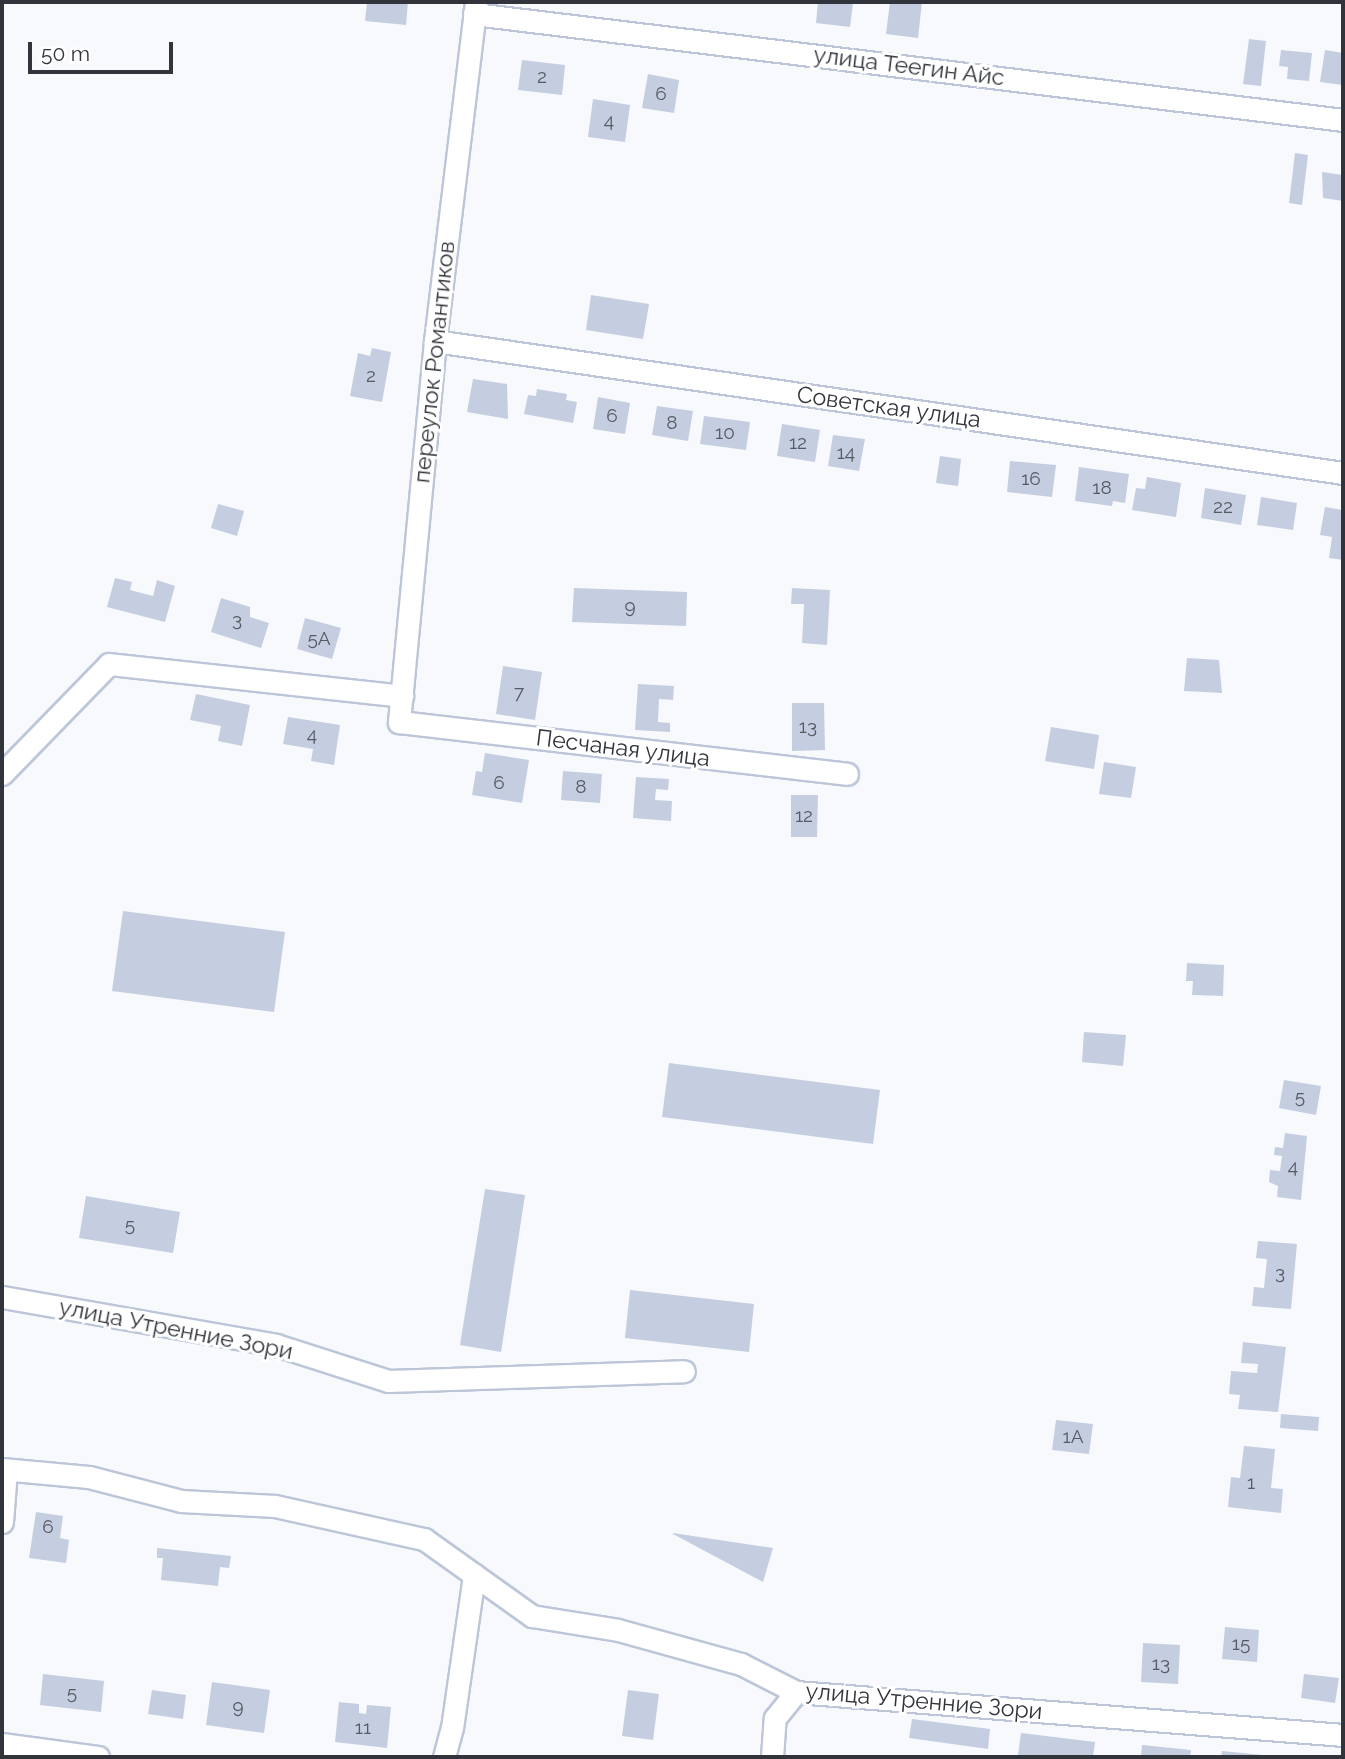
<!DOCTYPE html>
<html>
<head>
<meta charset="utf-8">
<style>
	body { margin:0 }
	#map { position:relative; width:1345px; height:1759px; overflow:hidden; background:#f7f9fd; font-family:Raleway,sans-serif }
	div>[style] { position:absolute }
	.building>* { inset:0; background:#c5cee0 }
	.roads { filter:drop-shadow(2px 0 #bdc6d8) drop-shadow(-2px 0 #bdc6d8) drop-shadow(0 2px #bdc6d8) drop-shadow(0 -2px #bdc6d8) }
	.minor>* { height:21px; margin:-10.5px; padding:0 10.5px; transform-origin:10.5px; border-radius:10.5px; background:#fff }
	span { translate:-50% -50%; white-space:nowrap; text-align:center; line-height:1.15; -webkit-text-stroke:6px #fff; paint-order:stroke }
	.number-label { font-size:19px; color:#565a64 }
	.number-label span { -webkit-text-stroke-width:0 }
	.street-label { font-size:23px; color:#31343b }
	.frame { position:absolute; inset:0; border:4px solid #31343b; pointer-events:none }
	.scale { position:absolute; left:28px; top:42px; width:145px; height:32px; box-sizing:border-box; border:4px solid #31343b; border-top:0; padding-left:9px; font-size:21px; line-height:24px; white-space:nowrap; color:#31343b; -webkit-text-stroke:5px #fff; paint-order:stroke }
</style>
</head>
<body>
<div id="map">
	<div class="building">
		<i style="clip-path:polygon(367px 2px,408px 2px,406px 25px,365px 21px)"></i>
		<i style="clip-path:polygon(818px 2px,853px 3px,850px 27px,816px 23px)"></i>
		<i style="clip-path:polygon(890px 2px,922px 2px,918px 38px,886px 34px)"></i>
		<i style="clip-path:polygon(1249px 39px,1266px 41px,1261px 86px,1243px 84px)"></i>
		<i style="clip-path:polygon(1281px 50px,1312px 53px,1309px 81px,1287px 79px,1288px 67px,1279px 66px)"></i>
		<i style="clip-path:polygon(1325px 50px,1343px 53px,1343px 85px,1320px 82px)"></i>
		<i style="clip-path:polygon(522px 60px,565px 65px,562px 95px,518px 90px)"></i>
		<i style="clip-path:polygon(648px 74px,679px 80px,674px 113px,642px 108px)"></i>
		<i style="clip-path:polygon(593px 99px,630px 105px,625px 142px,588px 137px)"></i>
		<i style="clip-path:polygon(1295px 153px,1308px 155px,1302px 205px,1289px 203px)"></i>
		<i style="clip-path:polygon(1322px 172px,1343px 175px,1343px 201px,1323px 198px)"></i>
		<i style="clip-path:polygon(591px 295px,649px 304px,643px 339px,586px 330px)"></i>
		<i style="clip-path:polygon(372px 348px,391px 352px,382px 402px,350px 396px,358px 353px,370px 356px)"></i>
		<i style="clip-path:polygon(473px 379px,507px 384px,508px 419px,467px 412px)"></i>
		<i style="clip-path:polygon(537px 389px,567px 394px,566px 400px,577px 402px,573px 423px,524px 414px,528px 395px,536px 396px)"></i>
		<i style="clip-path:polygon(598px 397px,630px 403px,625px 434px,593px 429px)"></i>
		<i style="clip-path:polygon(657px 406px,693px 411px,688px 441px,652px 435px)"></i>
		<i style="clip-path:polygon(704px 416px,750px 422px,746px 450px,700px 444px)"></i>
		<i style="clip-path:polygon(782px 424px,820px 430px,815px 462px,777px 456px)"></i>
		<i style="clip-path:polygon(833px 435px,865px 439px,859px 471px,828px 466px)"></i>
		<i style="clip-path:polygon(940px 456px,961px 459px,958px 486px,936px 483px)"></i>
		<i style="clip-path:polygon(1010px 461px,1056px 465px,1052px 497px,1007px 492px)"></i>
		<i style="clip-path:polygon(1079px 467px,1129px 474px,1125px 503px,1113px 501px,1112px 506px,1075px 501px)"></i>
		<i style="clip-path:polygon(1147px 477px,1181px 483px,1176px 517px,1132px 510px,1136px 488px,1145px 489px)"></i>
		<i style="clip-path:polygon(1205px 488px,1246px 495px,1241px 525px,1201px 518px)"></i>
		<i style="clip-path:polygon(1261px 497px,1297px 503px,1293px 530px,1257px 525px)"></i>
		<i style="clip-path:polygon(218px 504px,244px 511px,237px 536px,211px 528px)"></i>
		<i style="clip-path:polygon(1325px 507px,1343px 510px,1343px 560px,1329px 558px,1332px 537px,1320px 535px)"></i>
		<i style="clip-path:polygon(115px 578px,132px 582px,130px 590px,153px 596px,157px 580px,175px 586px,165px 622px,107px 607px)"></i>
		<i style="clip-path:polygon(574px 588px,687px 592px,686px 626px,572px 622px)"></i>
		<i style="clip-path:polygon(792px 588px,830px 590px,827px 645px,802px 643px,804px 604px,791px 604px)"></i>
		<i style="clip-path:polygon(221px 598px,250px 607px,250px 617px,269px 623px,261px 648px,211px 632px)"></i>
		<i style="clip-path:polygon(305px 618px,341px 628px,332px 659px,297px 649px)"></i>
		<i style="clip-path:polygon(1187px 658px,1219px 660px,1222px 693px,1184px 691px)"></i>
		<i style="clip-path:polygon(503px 666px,542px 672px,535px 720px,496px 714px)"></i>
		<i style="clip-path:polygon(638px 684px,674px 686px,673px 700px,659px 699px,658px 722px,670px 723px,670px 732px,635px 730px)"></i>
		<i style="clip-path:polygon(196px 694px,250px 705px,242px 746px,218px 741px,221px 726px,190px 720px)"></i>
		<i style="clip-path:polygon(792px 703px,824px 703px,825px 750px,792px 751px)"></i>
		<i style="clip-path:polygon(288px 717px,340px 725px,334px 765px,311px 761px,313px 749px,283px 744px)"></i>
		<i style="clip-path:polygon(1051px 727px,1099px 735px,1094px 769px,1045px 761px)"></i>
		<i style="clip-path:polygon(485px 753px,529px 760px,522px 803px,472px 795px,476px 771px,482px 772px)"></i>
		<i style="clip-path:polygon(1104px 762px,1136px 767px,1131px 798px,1099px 794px)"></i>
		<i style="clip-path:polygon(563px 771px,602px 774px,600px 803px,561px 800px)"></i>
		<i style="clip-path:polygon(636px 777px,669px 779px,668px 790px,656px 789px,655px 800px,672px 801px,671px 821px,633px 818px)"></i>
		<i style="clip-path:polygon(791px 795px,818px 795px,817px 837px,791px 837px)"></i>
		<i style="clip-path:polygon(123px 911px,285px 932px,274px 1012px,112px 991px)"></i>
		<i style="clip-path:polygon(1187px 963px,1224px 965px,1223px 996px,1192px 995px,1193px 981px,1186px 981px)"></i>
		<i style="clip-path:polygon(1084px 1032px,1126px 1035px,1123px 1066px,1082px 1062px)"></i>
		<i style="clip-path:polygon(669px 1063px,880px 1090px,873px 1144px,662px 1117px)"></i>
		<i style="clip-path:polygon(1284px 1080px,1321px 1086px,1316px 1115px,1279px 1108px)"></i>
		<i style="clip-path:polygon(1285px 1133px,1307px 1136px,1301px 1200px,1277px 1197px,1278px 1186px,1269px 1182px,1270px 1170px,1280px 1171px,1282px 1156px,1274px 1155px,1275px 1147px,1283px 1148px)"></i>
		<i style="clip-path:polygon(485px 1189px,525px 1195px,501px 1352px,460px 1345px)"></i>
		<i style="clip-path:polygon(86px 1196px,180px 1212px,173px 1253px,79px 1238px)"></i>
		<i style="clip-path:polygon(1258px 1241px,1297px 1244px,1291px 1309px,1252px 1306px,1254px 1287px,1264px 1288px,1267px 1259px,1256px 1258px)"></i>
		<i style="clip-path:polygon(630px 1290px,754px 1304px,749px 1352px,625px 1338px)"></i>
		<i style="clip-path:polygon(1243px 1342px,1286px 1347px,1278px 1412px,1238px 1409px,1240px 1395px,1229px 1394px,1231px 1371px,1257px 1373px,1258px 1364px,1241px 1363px)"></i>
		<i style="clip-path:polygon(1281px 1414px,1319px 1417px,1318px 1431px,1280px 1428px)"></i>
		<i style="clip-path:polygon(1056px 1420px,1093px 1424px,1089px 1454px,1052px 1450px)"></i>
		<i style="clip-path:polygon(1244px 1446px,1275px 1449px,1271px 1488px,1283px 1489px,1281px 1513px,1228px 1507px,1231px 1477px,1240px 1478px)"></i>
		<i style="clip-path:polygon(36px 1512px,63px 1516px,60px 1538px,69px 1540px,66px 1563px,29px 1558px)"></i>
		<i style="clip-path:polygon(673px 1533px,773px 1548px,763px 1582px,673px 1534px)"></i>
		<i style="clip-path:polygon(157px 1548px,231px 1556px,229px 1568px,220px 1567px,218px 1586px,161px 1580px,163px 1558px,157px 1558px)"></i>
		<i style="clip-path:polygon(1225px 1627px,1259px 1630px,1257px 1662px,1222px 1659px)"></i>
		<i style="clip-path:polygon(1143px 1643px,1180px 1645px,1178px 1684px,1141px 1682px)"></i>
		<i style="clip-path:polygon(43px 1674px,104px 1681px,101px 1712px,40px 1705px)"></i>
		<i style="clip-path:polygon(1304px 1674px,1339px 1678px,1335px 1703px,1301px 1698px)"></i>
		<i style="clip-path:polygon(212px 1682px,270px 1690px,264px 1733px,206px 1725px)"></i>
		<i style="clip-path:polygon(152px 1690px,186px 1695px,183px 1719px,148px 1714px)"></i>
		<i style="clip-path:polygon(628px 1690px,659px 1694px,653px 1740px,622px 1736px)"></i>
		<i style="clip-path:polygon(339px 1702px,359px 1704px,359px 1713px,366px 1714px,367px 1705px,391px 1707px,387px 1748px,335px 1742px)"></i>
		<i style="clip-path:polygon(912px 1719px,990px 1729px,988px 1749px,909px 1738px)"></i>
		<i style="clip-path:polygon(1021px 1733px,1095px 1742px,1093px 1757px,1018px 1755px)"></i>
		<i style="clip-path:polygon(1142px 1745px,1191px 1750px,1190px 1757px,1141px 1757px)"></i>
		<i style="clip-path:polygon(1222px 1751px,1263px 1755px,1263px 1757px,1221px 1757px)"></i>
	</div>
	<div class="roads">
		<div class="minor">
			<i style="left:476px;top:2px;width:341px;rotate:96.9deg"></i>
			<i style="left:435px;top:341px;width:383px;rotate:95.4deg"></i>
			<i style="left:399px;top:722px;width:451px;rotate:6.6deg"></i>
			<i style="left:474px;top:14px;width:875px;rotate:6.95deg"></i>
			<i style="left:435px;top:341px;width:918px;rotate:8.27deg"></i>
			<i style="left:2px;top:774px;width:153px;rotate:-45.8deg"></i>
			<i style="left:109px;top:664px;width:295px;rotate:6.2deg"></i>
			<i style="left:2px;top:1297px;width:278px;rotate:9.9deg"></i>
			<i style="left:276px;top:1345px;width:118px;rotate:17.8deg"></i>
			<i style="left:388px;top:1381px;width:296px;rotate:-1.9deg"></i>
			<i style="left:2px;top:1469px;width:87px;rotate:5.3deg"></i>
			<i style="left:89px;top:1477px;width:95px;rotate:14.6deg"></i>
			<i style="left:181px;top:1501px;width:94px;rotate:3deg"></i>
			<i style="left:275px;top:1506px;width:153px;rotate:12.5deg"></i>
			<i style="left:424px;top:1539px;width:133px;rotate:35.5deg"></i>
			<i style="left:532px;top:1616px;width:87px;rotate:9.2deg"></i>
			<i style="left:618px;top:1630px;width:128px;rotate:15.5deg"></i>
			<i style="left:741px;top:1664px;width:62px;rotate:27deg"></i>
			<i style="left:796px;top:1692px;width:549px;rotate:4.49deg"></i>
			<i style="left:2px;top:1522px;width:52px;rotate:-85.6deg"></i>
			<i style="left:2px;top:1744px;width:97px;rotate:7.7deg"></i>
			<i style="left:444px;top:1757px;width:30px;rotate:-75deg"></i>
			<i style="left:452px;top:1728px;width:155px;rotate:-81.8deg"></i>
			<i style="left:772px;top:1757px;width:39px;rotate:-86deg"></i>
			<i style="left:775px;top:1718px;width:33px;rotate:-51deg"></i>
		</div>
	</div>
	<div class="number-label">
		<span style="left:542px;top:77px">2</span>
		<span style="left:661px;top:94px">6</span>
		<span style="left:609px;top:121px">4</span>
		<span style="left:371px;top:376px">2</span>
		<span style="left:612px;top:416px">6</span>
		<span style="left:672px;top:423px">8</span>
		<span style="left:725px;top:433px">10</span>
		<span style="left:798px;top:443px">12</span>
		<span style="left:846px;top:453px">14</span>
		<span style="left:1031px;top:479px">16</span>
		<span style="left:1102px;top:488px">18</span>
		<span style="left:1223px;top:507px">22</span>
		<span style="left:630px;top:607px">9</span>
		<span style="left:237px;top:620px">3</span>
		<span style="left:319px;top:639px">5А</span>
		<span style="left:519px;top:693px">7</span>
		<span style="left:808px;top:727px">13</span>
		<span style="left:312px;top:735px">4</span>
		<span style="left:499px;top:783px">6</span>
		<span style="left:581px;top:787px">8</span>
		<span style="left:804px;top:816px">12</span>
		<span style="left:1300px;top:1097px">5</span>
		<span style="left:1293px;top:1167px">4</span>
		<span style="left:130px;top:1225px">5</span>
		<span style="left:1280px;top:1273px">3</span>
		<span style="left:1073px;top:1437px">1А</span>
		<span style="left:1251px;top:1483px">1</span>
		<span style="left:48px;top:1527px">6</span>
		<span style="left:1241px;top:1644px">15</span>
		<span style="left:1161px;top:1664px">13</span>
		<span style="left:72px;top:1693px">5</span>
		<span style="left:238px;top:1707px">9</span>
		<span style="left:363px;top:1728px">11</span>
	</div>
	<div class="street-label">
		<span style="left:909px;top:66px;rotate:7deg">улица Теегин Айс</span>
		<span style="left:434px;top:362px;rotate:-84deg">переулок Романтиков</span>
		<span style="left:889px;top:407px;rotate:8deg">Советская улица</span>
		<span style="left:623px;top:748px;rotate:7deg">Песчаная улица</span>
		<span style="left:176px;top:1329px;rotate:11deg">улица Утренние Зори</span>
		<span style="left:924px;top:1701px;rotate:5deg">улица Утренние Зори</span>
	</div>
	<div class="frame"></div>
	<div class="scale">50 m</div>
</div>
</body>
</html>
